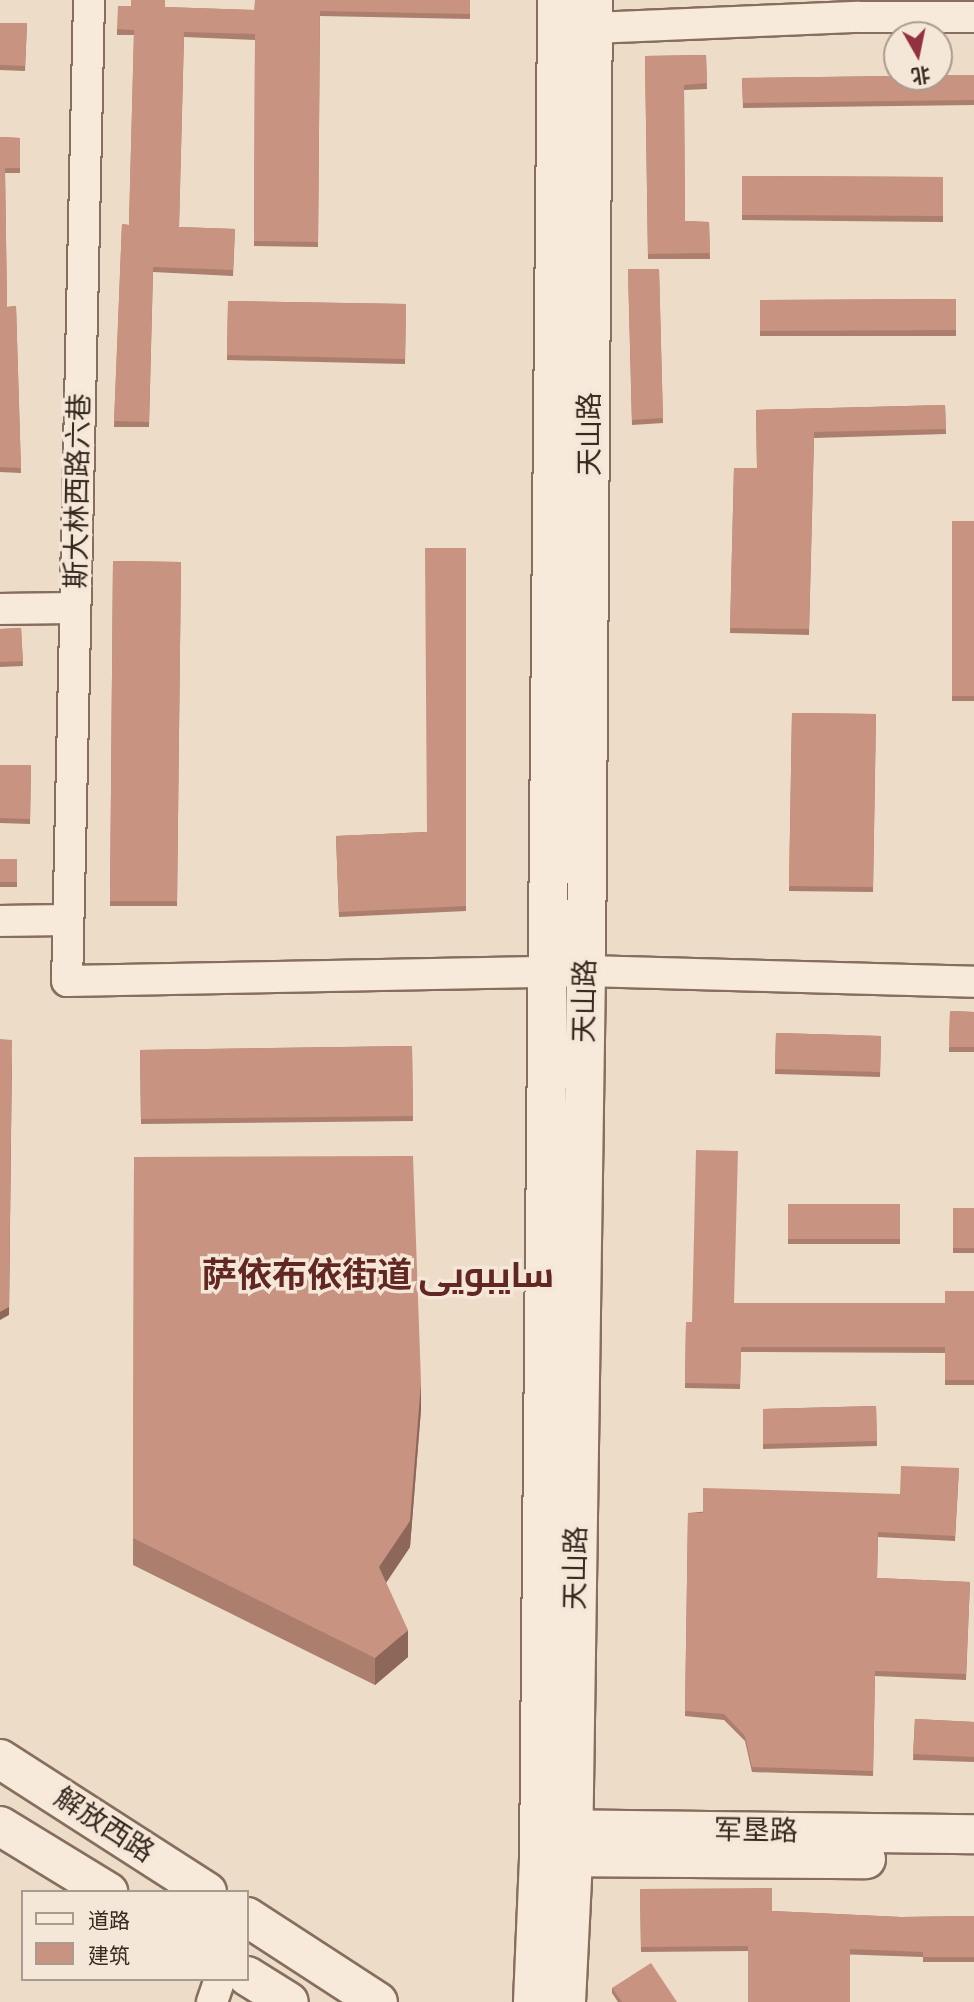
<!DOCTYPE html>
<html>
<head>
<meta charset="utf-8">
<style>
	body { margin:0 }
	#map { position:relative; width:974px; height:2002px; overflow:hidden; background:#ecdcc8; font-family:"Zilla Slab",Cairo,"Noto Sans SC",serif }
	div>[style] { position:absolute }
	.roads { filter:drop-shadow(2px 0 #876e5e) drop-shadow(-2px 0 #876e5e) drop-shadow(0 2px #876e5e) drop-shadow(0 -2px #876e5e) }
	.street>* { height:30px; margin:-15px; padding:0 15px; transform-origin:15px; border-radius:15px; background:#f7eadb }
	.secondary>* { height:38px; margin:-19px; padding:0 19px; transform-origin:19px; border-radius:19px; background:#f7eadb }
	.wall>* { inset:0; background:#ac7e6e }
	.shaded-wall>* { inset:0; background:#8c675a }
	.building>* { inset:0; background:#c89380 }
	span { translate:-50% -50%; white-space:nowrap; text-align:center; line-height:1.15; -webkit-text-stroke:7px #f4e7d7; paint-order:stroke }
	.street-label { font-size:28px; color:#382921 }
	.district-label { font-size:35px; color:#622723; font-weight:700 }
	.legend { position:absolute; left:21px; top:1890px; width:228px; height:91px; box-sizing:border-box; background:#f4e7d7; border:2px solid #a99b8e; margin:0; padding:9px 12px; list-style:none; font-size:21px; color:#382921 }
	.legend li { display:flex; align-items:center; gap:14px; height:35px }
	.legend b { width:35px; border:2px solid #a99b8e }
	.north { position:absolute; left:883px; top:21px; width:70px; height:70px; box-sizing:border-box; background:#f4e7d7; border:2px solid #a99b8e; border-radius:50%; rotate:171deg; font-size:19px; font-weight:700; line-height:28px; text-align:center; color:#382921 }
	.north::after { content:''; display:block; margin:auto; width:24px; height:32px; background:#923241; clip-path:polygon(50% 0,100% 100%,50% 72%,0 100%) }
</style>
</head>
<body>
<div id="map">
	<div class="roads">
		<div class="street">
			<i style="left:89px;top:0;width:981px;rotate:91.28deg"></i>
			<i style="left:67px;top:981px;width:519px;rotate:-1.1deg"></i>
			<i style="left:586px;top:971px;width:388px;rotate:1.6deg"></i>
			<i style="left:593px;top:28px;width:266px;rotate:-2.4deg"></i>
			<i style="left:859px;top:17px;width:115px"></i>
			<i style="left:0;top:609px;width:75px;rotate:-0.8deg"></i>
			<i style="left:0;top:921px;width:68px;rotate:-0.8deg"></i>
			<i style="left:212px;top:2002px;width:24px;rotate:-71deg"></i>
		</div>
		<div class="secondary">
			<i style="left:0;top:1759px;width:246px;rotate:32.7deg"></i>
			<i style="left:0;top:1826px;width:127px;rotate:31.4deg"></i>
			<i style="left:546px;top:1829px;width:428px;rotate:0.7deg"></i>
			<i style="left:548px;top:1857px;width:318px;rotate:0.4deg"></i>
			<i style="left:247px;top:1917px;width:156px;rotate:33deg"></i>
			<i style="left:247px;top:1976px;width:49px;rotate:31.8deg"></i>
			<i style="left:533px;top:2002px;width:145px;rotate:-87.6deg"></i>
			<i style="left:539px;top:1857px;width:1857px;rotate:-89.44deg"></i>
			<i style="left:566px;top:2002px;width:145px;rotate:-87.2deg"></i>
			<i style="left:573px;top:1857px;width:886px;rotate:-89.16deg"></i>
			<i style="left:586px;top:971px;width:971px;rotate:-89.59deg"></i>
		</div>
	</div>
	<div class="wall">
		<i style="clip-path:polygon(470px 0,470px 19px,320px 16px,318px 247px,254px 246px,255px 40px,184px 37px,179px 227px,235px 229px,233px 276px,153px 272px,149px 427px,114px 427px,122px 224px,129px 225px,134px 35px,117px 35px,117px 29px,131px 6px,254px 10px)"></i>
		<i style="clip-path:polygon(0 23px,27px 23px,25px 71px,0 70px)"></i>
		<i style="clip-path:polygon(706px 55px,707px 89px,684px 90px,685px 221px,709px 222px,710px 259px,648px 259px,645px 56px)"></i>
		<i style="clip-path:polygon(974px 75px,974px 105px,743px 108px,742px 78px)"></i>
		<i style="clip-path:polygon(0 137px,20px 138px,20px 173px,5px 173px,7px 307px,16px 306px,21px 473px,0 472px)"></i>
		<i style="clip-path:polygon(742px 176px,943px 177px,943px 222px,742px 220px)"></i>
		<i style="clip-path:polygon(628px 269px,659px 269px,663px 423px,632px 425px)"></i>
		<i style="clip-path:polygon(956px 299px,956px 336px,760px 336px,760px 300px)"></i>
		<i style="clip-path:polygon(228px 301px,406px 304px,405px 364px,227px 360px)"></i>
		<i style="clip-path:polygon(945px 405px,946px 434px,814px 438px,809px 635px,730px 633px,734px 468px,757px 468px,756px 410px)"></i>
		<i style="clip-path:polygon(952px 521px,974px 521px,974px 701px,952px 701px)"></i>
		<i style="clip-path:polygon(466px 548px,466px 911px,339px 917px,336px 836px,427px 832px)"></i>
		<i style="clip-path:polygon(113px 561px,181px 562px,177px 906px,110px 906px)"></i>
		<i style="clip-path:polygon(21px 628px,23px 666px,0 667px,0 629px)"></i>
		<i style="clip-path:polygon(792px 713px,876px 714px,873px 892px,789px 891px)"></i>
		<i style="clip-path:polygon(0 765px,31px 765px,30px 824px,0 823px)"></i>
		<i style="clip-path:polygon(0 859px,17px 859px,17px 887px,0 887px)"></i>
		<i style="clip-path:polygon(950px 1011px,974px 1012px,974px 1052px,949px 1052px)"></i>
		<i style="clip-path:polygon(776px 1033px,881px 1036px,880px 1077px,775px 1074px)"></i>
		<i style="clip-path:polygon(412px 1046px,413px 1121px,141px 1124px,140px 1050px)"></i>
		<i style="clip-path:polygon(134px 1157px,421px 1409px,410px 1547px,386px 1583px,408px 1657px,375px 1685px,133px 1565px)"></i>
		<i style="clip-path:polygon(788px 1204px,900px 1204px,900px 1244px,788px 1244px)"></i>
		<i style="clip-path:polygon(953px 1208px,974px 1208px,974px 1253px,953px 1253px)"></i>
		<i style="clip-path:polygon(974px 1291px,974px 1385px,945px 1385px,945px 1353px,741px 1352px,740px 1389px,685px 1388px,686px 1322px,692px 1322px,734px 1303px,945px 1303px)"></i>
		<i style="clip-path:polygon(876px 1406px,877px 1446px,763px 1449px,763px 1409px)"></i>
		<i style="clip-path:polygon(959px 1468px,955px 1541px,878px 1537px,877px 1578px,970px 1582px,966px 1680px,875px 1676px,873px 1776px,752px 1772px,745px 1741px,724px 1720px,685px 1716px,688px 1513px,900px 1494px)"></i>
		<i style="clip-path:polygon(915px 1719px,974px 1722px,974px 1762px,913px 1760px)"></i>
		<i style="clip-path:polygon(640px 1889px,772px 1911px,901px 1917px,974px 1916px,974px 1962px,923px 1962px,923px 1957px,748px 1951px,641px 1952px)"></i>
		<i style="clip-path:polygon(612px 1988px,677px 2002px,618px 2002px,612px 1993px)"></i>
	</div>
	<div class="shaded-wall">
		<i style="clip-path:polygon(12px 1048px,9px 1315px,0 1320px,0 1312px)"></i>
		<i style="clip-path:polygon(421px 1383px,421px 1409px,410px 1547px,379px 1593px,379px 1567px)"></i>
		<i style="clip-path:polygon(408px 1630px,408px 1657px,375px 1685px,375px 1658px)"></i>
	</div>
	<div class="building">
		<i style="clip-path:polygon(131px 0,165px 0,165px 7px,254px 10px,255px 0,470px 0,470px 14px,320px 11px,318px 242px,254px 241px,255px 34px,184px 32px,179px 227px,235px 229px,233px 270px,153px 267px,149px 422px,114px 421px,122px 224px,129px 225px,134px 30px,117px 29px,118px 6px,131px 6px)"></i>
		<i style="clip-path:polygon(0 23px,27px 23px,25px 66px,0 65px)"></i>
		<i style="clip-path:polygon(706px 55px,707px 83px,684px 85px,685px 221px,709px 222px,710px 253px,648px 254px,645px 56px)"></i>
		<i style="clip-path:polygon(939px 75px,974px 75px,974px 100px,743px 103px,742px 78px,897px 76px,897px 77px,939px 77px)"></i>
		<i style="clip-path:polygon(0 137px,20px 138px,20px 168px,5px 168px,7px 307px,16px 306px,21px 468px,0 467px)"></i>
		<i style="clip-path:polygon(742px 176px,943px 177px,943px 216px,742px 215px)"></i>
		<i style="clip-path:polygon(628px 269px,659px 269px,663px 418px,632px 420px)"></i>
		<i style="clip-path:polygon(956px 299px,956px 330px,760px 331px,760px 300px)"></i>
		<i style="clip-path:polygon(228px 301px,406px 304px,405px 359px,227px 355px)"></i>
		<i style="clip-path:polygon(945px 405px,946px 429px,814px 432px,809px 629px,730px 628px,734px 468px,757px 468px,756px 410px)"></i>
		<i style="clip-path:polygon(952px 521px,974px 521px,974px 696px,952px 696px)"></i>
		<i style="clip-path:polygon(425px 548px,466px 548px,466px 906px,339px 912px,336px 836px,427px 832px)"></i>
		<i style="clip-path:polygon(113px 561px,181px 562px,177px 901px,110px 901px)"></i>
		<i style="clip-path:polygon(21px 628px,23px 661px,0 662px,0 629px)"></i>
		<i style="clip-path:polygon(792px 713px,876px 714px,873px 887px,789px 886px)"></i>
		<i style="clip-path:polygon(0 765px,31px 765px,30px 819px,0 818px)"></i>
		<i style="clip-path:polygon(0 859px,17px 859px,17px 882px,0 882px)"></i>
		<i style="clip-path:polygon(950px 1011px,974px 1012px,974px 1047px,949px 1047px)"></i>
		<i style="clip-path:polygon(776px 1033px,881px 1036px,880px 1072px,775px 1069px)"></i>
		<i style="clip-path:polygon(0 1039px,12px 1040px,9px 1307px,0 1312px)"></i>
		<i style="clip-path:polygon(412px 1046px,413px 1116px,141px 1119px,140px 1050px)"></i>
		<i style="clip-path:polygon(696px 1150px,738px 1151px,734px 1303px,945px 1303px,945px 1291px,974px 1291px,974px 1380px,945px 1380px,945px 1347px,741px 1347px,740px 1384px,685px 1383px,686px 1322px,692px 1322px)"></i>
		<i style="clip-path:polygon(413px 1156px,421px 1383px,410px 1521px,379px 1567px,408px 1630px,375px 1658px,133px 1538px,134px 1157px)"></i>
		<i style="clip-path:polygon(788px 1204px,900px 1204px,900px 1239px,788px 1239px)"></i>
		<i style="clip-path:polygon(953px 1208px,974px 1208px,974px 1248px,953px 1248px)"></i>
		<i style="clip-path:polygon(876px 1406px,877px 1441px,763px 1444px,763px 1409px)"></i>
		<i style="clip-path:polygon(901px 1466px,959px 1468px,955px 1536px,878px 1532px,877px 1578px,970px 1582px,966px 1674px,875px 1671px,873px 1771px,752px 1767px,745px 1736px,724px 1714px,685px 1711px,688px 1513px,703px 1513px,703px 1488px,900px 1494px)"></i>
		<i style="clip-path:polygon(915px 1719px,974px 1722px,974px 1757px,913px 1754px)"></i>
		<i style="clip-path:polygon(772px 1888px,772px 1911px,901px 1917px,974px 1916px,974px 1957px,923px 1957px,923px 1952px,850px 1949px,850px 2002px,748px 2002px,748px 1946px,641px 1947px,640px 1889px)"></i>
		<i style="clip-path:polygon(651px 1963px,677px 2002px,622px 2002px,612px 1988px)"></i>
	</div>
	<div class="street-label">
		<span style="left:590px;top:434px;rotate:-90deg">天山路</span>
		<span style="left:78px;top:491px;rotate:-89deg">斯大林西路六巷</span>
		<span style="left:585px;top:1001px;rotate:-89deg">天山路</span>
		<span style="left:576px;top:1568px;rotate:-89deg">天山路</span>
		<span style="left:104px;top:1825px;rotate:33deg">解放西路</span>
		<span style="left:756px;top:1831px;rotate:1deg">军垦路</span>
	</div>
	<div class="district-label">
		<span style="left:378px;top:1275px">萨依布依街道 سايبويى</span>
	</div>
	<ul class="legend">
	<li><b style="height:9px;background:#f7eadb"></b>道路</li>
	<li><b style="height:19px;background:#c89380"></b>建筑</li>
	</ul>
	<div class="north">北</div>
</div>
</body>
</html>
